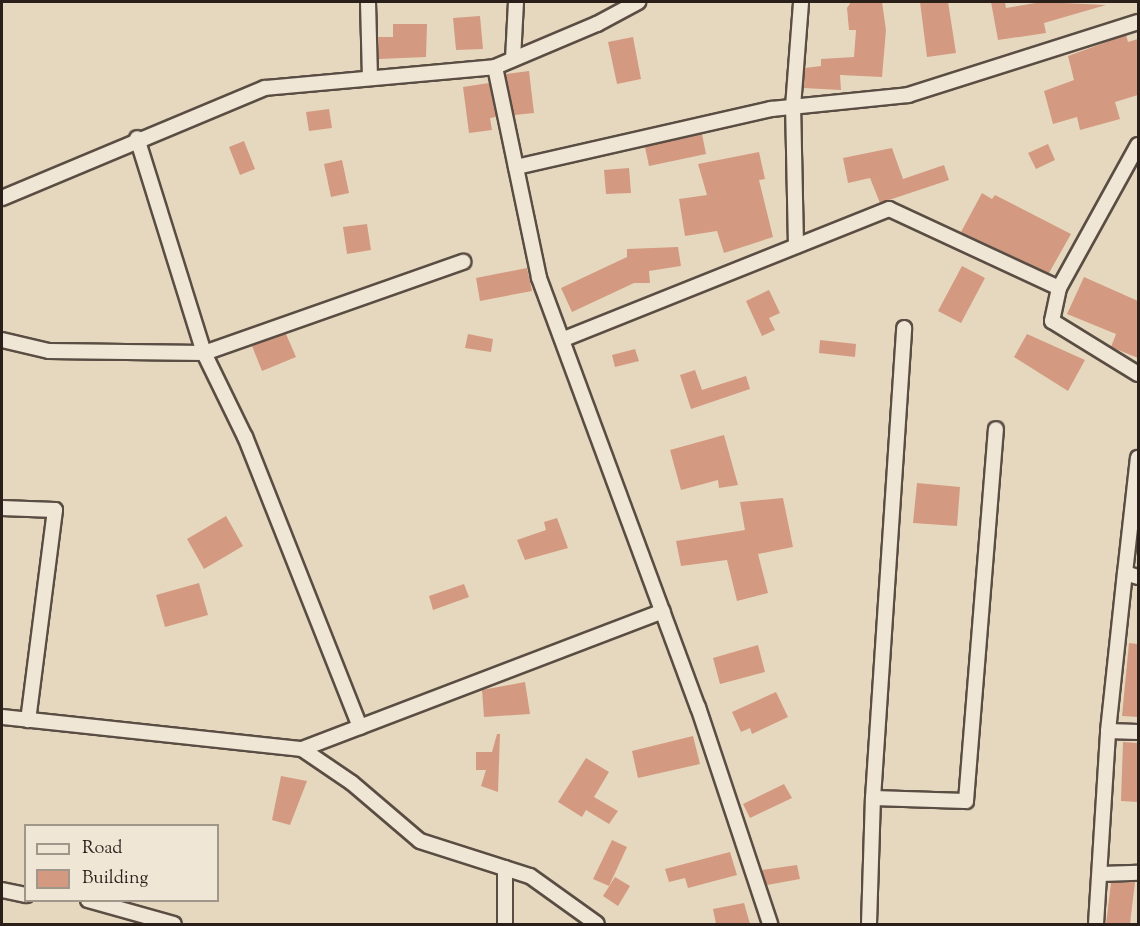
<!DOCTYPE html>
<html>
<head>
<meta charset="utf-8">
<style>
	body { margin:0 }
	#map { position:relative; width:1140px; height:926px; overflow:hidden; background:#e6d8be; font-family:"Sorts Mill Goudy",serif }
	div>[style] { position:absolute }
	.building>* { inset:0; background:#d39a81 }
	.roads { filter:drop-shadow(2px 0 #5a4d43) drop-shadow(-2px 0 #5a4d43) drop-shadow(0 2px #5a4d43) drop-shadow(0 -2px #5a4d43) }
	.minor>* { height:14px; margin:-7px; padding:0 7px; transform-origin:7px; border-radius:7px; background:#efe6d5 }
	span { translate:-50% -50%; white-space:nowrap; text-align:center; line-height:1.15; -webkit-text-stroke:4.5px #efe6d5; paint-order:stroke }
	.frame { position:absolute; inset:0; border:3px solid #2b1f1a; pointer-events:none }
	.legend { position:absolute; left:24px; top:824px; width:195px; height:78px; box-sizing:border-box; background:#efe6d5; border:2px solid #a1968a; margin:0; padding:8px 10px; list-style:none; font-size:18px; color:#2b1f1a }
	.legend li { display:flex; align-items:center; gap:12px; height:30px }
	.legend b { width:30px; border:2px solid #a1968a }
</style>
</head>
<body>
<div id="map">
	<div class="building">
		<i style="clip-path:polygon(851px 2px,882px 2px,886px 30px,882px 77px,840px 75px,841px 90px,803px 88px,805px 68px,821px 66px,821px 59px,854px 57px,856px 30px,849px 30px,847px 8px)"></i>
		<i style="clip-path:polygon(920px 2px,948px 2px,956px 53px,927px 57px)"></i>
		<i style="clip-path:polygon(991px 2px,1005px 2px,1006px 8px,1042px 2px,1106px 5px,1044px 23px,1046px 33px,998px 40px)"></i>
		<i style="clip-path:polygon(480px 16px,483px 49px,456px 50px,453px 18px)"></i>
		<i style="clip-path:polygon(393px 24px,427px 24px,426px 57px,379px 59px,378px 37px,393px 37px)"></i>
		<i style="clip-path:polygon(1126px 35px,1128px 42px,1138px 39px,1138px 95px,1115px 102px,1120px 119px,1080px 130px,1077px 117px,1053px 124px,1044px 91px,1074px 80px,1068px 56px)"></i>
		<i style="clip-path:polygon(633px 37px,641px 79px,617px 84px,608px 42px)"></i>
		<i style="clip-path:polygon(529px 71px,534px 113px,514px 115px,506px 74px)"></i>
		<i style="clip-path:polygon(489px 83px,496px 117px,490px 118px,492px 130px,469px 133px,463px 87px)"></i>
		<i style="clip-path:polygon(329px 109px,332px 128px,309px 131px,306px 112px)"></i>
		<i style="clip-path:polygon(702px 134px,706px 154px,649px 166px,645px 147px)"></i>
		<i style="clip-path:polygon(244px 141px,255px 169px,240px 175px,229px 147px)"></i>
		<i style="clip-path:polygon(1048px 144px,1055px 160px,1036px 169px,1028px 153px)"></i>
		<i style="clip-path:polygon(892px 148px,903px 179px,944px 165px,949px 180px,880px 203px,870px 178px,848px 183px,843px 158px)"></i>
		<i style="clip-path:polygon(759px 152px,765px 179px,759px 180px,773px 237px,724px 253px,717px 231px,685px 236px,679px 199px,707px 195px,698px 164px)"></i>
		<i style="clip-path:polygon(342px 160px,349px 193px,331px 197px,324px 164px)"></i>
		<i style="clip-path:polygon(629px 168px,631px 193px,606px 194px,604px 170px)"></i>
		<i style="clip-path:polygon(982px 193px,992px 199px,995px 195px,1071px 234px,1049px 273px,961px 232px)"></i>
		<i style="clip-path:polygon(367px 224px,371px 250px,347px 254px,343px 227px)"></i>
		<i style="clip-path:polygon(678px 247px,681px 266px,649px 271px,650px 283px,634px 283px,572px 312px,561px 288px,627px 257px,627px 249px)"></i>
		<i style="clip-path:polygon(962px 266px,985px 278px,961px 323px,938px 311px)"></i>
		<i style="clip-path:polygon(527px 268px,532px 291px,480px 301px,476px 278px)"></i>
		<i style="clip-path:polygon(1084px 277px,1138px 301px,1138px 358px,1111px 347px,1116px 334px,1067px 314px)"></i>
		<i style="clip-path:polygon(769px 290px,780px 313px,769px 318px,775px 330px,762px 336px,746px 301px)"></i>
		<i style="clip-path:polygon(286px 334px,296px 357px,262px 371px,252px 346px)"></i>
		<i style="clip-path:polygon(468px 334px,493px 339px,491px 352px,465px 348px)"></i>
		<i style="clip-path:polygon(1027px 334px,1085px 360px,1068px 391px,1014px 357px)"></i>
		<i style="clip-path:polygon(820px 340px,856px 344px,855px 357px,819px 353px)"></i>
		<i style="clip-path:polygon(635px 349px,639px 361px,615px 367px,612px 355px)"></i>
		<i style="clip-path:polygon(695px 370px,702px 390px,746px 376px,750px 389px,691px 409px,680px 375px)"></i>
		<i style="clip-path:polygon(724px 435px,738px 485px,719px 488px,718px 480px,681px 490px,670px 450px)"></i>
		<i style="clip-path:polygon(917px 483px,960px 487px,957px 526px,913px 523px)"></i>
		<i style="clip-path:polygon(783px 498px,793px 547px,758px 554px,768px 593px,737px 601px,727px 560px,681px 566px,676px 541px,745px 530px,740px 502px)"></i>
		<i style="clip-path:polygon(226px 516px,243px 546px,204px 569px,187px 539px)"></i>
		<i style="clip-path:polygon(557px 518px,568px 548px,525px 560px,517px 540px,546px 530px,544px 522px)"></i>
		<i style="clip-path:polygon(199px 583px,208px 615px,165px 627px,156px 595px)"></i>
		<i style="clip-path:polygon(464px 584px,469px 597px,433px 610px,429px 596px)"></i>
		<i style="clip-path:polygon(1129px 643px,1138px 644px,1138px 717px,1122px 716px)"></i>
		<i style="clip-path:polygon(758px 645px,765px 672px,720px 684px,713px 658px)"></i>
		<i style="clip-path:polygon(525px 682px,530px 714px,484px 717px,482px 690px)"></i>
		<i style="clip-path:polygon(776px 692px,788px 717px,752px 734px,750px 728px,741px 732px,732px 712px)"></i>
		<i style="clip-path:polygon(497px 734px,500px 734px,498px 792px,481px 786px,486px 770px,476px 770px,476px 752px,492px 752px)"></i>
		<i style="clip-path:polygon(693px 736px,700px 764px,638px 778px,632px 751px)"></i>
		<i style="clip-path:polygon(1123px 742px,1138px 743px,1138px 802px,1121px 801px)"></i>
		<i style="clip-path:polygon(586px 758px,609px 772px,594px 797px,618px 811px,609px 824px,586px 810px,582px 817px,558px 802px)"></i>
		<i style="clip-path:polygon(281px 776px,307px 781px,290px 825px,272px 820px)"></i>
		<i style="clip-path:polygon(784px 784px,792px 798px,750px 818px,743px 804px)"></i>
		<i style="clip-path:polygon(612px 840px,627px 847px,609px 886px,593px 879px)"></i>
		<i style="clip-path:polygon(730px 852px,737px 875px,688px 888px,685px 878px,669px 882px,665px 869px)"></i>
		<i style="clip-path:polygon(797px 865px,800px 879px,767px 885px,762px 870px)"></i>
		<i style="clip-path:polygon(615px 877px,630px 886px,618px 906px,603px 896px)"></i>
		<i style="clip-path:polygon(1135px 882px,1130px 924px,1106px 924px,1111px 883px)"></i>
		<i style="clip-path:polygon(744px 903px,750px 924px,716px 924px,713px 909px)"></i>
	</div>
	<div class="roads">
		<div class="minor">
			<i style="left:368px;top:2px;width:76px;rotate:88.5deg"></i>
			<i style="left:513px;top:59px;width:57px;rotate:-87deg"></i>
			<i style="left:495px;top:67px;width:216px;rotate:78.2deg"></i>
			<i style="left:539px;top:278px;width:458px;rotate:69.7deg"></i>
			<i style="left:698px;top:707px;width:229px;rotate:71.6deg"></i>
			<i style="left:1138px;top:145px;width:163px;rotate:118.9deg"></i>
			<i style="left:1059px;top:288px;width:34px;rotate:102deg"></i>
			<i style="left:1052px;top:321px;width:101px;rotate:31.6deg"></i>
			<i style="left:516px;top:167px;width:262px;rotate:-12.8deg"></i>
			<i style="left:771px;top:109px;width:138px;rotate:-5.8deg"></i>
			<i style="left:908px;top:95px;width:241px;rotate:-17.6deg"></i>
			<i style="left:2px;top:198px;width:285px;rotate:-22.7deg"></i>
			<i style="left:265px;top:88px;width:231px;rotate:-5.2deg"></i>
			<i style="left:495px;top:67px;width:111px;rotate:-22.9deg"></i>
			<i style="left:597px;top:24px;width:47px;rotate:-28.2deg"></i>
			<i style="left:796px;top:246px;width:139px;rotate:-91.2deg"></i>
			<i style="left:793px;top:107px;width:105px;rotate:-85.6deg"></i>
			<i style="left:564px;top:339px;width:350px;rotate:-21.8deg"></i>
			<i style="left:889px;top:209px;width:187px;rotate:24.9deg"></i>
			<i style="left:2px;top:340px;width:48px;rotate:13.2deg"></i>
			<i style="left:49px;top:351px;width:155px;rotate:0.7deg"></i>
			<i style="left:204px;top:353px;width:225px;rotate:-107.3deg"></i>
			<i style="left:2px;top:508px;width:53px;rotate:2.2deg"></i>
			<i style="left:55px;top:510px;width:212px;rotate:97.3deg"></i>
			<i style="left:1125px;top:573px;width:116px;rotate:-83.6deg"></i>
			<i style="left:2px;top:717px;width:302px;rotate:6.1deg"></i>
			<i style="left:302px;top:749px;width:60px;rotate:34.2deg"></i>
			<i style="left:352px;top:783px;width:89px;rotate:40.5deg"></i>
			<i style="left:420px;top:841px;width:115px;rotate:17.7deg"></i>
			<i style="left:530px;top:876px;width:82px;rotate:35.6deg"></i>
			<i style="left:360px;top:727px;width:312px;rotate:-111.6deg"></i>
			<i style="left:245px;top:437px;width:93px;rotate:-116deg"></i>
			<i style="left:204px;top:353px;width:275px;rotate:-19.4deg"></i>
			<i style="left:1108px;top:731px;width:30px;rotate:2deg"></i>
			<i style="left:302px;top:749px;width:386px;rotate:-20.9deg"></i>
			<i style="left:873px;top:798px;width:93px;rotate:1.8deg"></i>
			<i style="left:966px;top:801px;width:373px;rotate:-85.4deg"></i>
			<i style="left:505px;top:868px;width:56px;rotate:90deg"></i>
			<i style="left:1101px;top:874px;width:37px;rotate:-2deg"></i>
			<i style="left:2px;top:890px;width:25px;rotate:12deg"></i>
			<i style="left:88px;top:900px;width:89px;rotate:15.6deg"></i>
			<i style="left:869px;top:924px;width:126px;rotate:-88.2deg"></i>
			<i style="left:873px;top:798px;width:471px;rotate:-86.2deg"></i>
			<i style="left:1096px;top:924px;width:193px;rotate:-86.4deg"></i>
			<i style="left:1108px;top:731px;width:159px;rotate:-83.9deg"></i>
			<i style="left:1125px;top:573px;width:14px;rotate:17deg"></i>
		</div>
	</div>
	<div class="frame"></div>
	<ul class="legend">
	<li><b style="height:8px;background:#efe6d5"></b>Road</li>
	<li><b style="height:16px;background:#d39a81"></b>Building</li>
	</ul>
</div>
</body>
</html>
